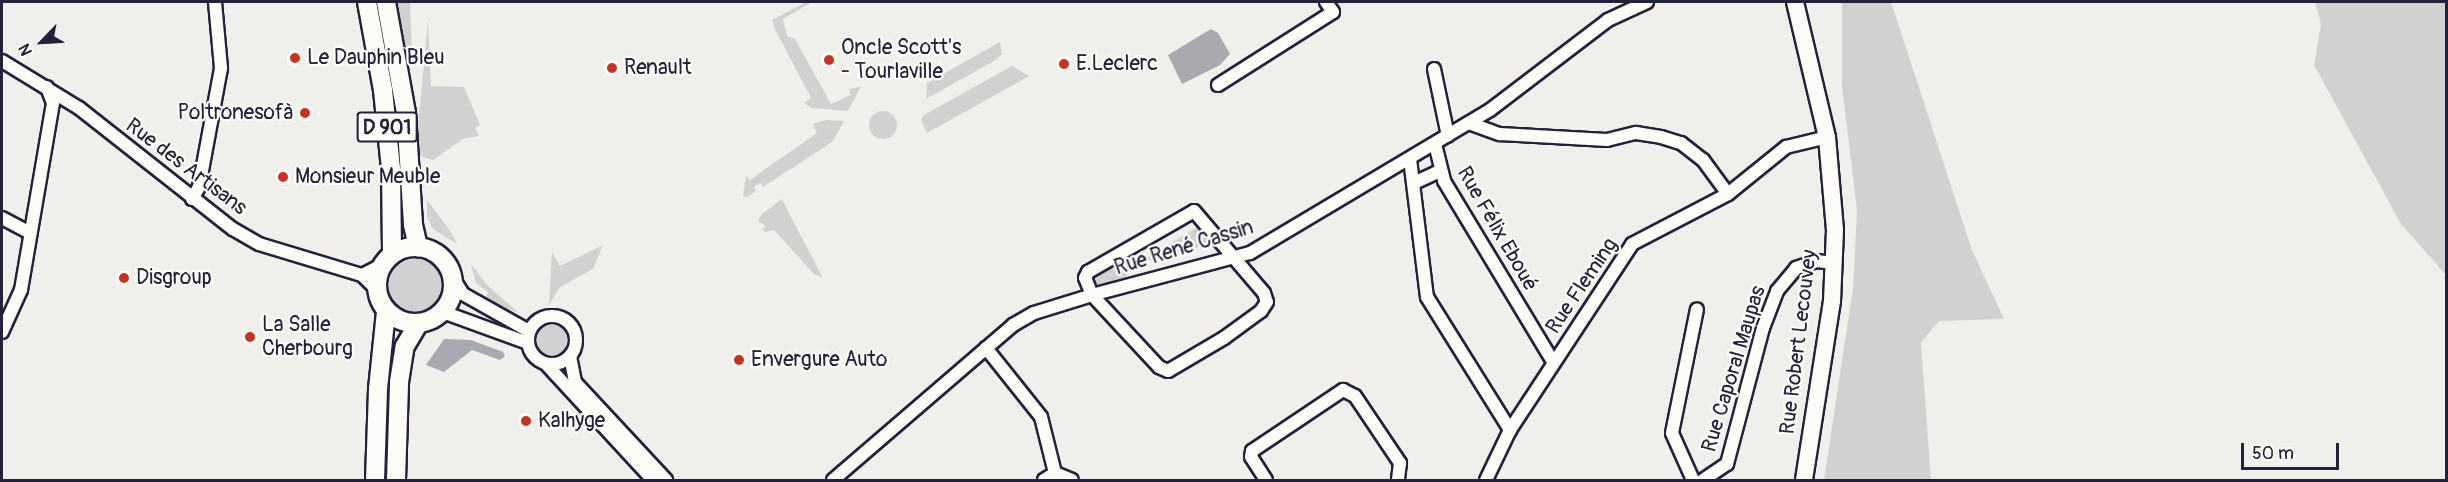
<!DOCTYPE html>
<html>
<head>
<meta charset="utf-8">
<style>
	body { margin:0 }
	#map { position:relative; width:2448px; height:482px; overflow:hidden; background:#f0efec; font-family:Pangolin,sans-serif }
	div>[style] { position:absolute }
	.green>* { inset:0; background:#d2d1d1 }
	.round { border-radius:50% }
	.water>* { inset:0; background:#a9a9b0 }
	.roads { filter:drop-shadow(2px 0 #22223b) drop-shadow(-2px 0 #22223b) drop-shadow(0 2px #22223b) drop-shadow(0 -2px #22223b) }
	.street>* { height:12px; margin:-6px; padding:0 6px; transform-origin:6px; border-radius:6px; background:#fdfcf7 }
	.street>.ring { margin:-6px; padding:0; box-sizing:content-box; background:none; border:12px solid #fdfcf7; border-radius:50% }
	.secondary>* { height:16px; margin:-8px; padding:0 8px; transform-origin:8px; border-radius:8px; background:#fdfcf7 }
	.primary>* { height:18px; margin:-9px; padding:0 9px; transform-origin:9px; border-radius:9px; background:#fdfcf7 }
	.primary>.ring { margin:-9px; padding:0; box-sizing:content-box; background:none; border:18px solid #fdfcf7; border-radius:50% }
	.dots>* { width:16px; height:16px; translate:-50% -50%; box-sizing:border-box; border:3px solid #fdfcf7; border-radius:50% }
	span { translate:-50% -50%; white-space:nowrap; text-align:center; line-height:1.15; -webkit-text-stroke:4.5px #fdfcf7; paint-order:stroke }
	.shield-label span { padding:2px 4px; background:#fdfcf7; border:2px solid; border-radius:4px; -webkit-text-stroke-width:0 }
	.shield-label { font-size:20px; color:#22223b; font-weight:700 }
	.poi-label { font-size:21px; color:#22223b }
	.left { translate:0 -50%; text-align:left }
	.right { translate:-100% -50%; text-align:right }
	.street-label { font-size:21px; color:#22223b }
	.frame { position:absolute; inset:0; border:3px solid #22223b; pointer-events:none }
	.north { position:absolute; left:12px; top:12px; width:60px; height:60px; -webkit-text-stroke:4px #fdfcf7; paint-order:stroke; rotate:245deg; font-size:16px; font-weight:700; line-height:24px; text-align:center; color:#22223b }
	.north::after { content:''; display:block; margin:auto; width:21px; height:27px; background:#22223b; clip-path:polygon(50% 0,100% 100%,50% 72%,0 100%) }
	.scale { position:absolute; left:2241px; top:443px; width:98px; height:27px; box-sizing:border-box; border:3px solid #22223b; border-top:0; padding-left:8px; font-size:18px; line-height:21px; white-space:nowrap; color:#22223b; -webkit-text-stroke:4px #fdfcf7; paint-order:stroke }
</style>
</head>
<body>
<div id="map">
	<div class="green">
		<i style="clip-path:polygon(395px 2px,410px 2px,412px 54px,407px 55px)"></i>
		<i style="clip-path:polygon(806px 2px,812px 2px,783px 19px,787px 36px,795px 39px,831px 104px,851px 95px,849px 90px,861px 86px,848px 111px,812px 108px,804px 103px,811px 98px,775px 29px,772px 20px)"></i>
		<i style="clip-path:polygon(1842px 2px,1891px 2px,1972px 250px,2004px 319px,1939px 321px,1921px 343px,1931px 480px,1824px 480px,1853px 288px,1857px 210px,1842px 86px)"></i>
		<i style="clip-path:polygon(2315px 2px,2446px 2px,2446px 275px,2401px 224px,2314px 65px,2321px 24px)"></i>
		<i style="clip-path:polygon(434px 16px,428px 21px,431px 86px,464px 87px,480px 125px,475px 128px,479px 136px,463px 139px,433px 160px,419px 156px,418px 126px,428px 20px)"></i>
		<i style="clip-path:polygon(1000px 42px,1002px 54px,994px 61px,926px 99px,927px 83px)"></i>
		<i style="clip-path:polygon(1012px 66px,1029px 76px,927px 133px,921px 120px,924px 115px)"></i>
		<i class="round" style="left:869px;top:111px;width:28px;height:28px"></i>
		<i style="clip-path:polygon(826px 120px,844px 121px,832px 142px,763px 187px,761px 183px,754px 187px,756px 191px,748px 197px,743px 196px,746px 176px,750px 180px,817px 133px,813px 124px)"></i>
		<i style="clip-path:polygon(782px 199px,795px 225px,823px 278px,814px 274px,774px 230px,765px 232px,762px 229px,766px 226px,758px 221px,762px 214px)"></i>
		<i style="clip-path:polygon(427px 200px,451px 232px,457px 244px,433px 229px,427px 217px)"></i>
		<i style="clip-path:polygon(1199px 226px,1214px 243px,1136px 264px,1126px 277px,1095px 286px,1091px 280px,1119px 263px,1136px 264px)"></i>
		<i style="clip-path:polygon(603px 245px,593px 269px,560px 287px,549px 305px,552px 252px,560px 266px)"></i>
		<i class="round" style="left:389px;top:259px;width:54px;height:54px"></i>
		<i style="clip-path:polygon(471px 264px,487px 285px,519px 313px,485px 301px,488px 292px,476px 283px)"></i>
		<i class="round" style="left:537px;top:325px;width:30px;height:30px"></i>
	</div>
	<div class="water">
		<i style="clip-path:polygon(1211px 29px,1218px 33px,1230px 54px,1220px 65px,1182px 84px,1168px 55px)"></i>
		<i style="clip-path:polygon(444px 339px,471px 340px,503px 352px,505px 356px,500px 360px,472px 350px,444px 372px,426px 365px)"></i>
	</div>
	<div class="roads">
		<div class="street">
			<i style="left:2px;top:61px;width:90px;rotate:31.4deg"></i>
			<i style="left:79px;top:108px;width:196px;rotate:38.2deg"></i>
			<i style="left:233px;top:229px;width:30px;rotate:30deg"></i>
			<i style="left:259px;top:244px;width:108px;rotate:16.8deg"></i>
			<i style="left:362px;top:275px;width:21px;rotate:45deg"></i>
			<i style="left:1434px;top:69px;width:68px;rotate:78.2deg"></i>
			<i style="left:1218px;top:85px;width:136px;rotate:-32.4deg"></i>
			<i style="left:1333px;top:12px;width:12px;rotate:-125deg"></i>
			<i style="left:1469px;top:123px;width:33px;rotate:20deg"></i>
			<i style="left:1500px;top:134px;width:107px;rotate:3.2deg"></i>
			<i style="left:1607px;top:140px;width:30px;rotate:-14deg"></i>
			<i style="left:1636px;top:133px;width:25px;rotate:9deg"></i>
			<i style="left:1661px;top:137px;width:21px;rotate:17deg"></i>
			<i style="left:1681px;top:143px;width:28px;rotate:38deg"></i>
			<i style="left:1703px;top:160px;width:42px;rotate:53.7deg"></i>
			<i style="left:1435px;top:144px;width:38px;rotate:76deg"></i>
			<i style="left:1444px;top:181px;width:211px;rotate:58.9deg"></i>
			<i style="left:1410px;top:159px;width:139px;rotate:83deg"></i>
			<i style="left:1427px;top:297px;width:157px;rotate:58deg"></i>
			<i style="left:1414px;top:183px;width:29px;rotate:-25deg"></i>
			<i style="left:192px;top:199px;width:14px;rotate:-60deg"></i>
			<i style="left:199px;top:187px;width:121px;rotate:-79.5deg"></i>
			<i style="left:221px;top:68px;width:66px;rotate:-95.2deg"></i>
			<i style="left:1194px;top:211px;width:108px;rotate:49.5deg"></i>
			<i style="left:1264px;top:293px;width:9px;rotate:72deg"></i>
			<i style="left:1267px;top:302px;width:11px;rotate:124deg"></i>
			<i style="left:1261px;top:311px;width:46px;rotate:143.9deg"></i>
			<i style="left:1224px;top:338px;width:65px;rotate:149.5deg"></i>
			<i style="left:1168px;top:371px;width:10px;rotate:-156deg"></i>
			<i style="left:1159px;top:367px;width:98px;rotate:-132.9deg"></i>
			<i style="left:1092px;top:295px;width:18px;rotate:-112deg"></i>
			<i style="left:1085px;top:278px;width:7px;rotate:-63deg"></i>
			<i style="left:1088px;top:272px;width:122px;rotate:-29.9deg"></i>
			<i style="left:2px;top:218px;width:32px;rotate:28deg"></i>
			<i style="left:362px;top:275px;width:22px;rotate:-27deg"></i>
			<i style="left:453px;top:278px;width:19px;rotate:58deg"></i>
			<i style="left:463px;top:294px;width:76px;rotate:29.3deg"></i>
			<i style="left:443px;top:312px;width:90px;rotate:20deg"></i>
			<i class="ring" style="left:528px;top:316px;width:36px;height:36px"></i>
			<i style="left:2px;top:332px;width:46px;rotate:-65.7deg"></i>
			<i style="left:21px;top:290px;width:190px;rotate:-80.3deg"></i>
			<i style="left:53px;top:103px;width:17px;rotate:-111deg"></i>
			<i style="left:986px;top:348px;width:88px;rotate:51.4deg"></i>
			<i style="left:1041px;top:417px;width:58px;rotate:76deg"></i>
			<i style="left:1055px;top:473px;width:13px;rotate:148deg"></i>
			<i style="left:570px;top:356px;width:26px;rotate:79deg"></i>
			<i style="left:575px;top:382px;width:134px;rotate:47.1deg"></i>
			<i style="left:546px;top:364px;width:158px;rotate:47.3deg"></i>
			<i style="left:1055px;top:473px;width:18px;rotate:22deg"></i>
			<i style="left:833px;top:480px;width:238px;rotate:-40.7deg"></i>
			<i style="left:1013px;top:325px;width:24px;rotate:-30deg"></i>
			<i style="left:1034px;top:313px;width:61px;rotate:-17.2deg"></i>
			<i style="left:1092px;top:295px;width:163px;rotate:-14.9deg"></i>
			<i style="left:1250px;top:253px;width:279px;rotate:-30.8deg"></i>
			<i style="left:1490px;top:110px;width:148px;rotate:-37.3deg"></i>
			<i style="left:1608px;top:20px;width:43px;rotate:-24.8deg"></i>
			<i style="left:1266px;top:480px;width:27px;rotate:-123deg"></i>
			<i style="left:1251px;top:457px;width:6px;rotate:-81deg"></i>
			<i style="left:1252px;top:451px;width:110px;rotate:-33.8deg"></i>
			<i style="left:1343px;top:390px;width:13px;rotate:27deg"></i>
			<i style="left:1355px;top:396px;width:81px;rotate:56.1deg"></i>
			<i style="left:1400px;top:463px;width:17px;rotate:97deg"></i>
			<i style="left:1486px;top:480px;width:55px;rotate:-64.4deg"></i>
			<i style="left:1510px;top:430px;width:222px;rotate:-56.7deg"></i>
			<i style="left:1632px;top:244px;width:108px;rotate:-27.5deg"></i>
			<i style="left:1728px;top:194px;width:75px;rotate:-39deg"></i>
			<i style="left:1786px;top:147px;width:42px;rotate:-13.7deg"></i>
			<i style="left:1693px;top:480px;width:51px;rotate:-114.1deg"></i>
			<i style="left:1672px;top:433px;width:126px;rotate:-78.6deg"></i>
			<i style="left:1703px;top:480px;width:29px;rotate:-34deg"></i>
			<i style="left:1727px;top:464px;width:141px;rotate:-75.2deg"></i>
			<i style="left:1763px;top:328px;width:40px;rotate:-69deg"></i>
			<i style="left:1777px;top:291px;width:30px;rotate:-50deg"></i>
			<i style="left:1796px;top:268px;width:21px;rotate:-19deg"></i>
			<i style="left:1816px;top:261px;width:19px;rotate:6deg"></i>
		</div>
		<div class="secondary">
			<i style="left:1795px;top:2px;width:139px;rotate:76.7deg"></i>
			<i style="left:1827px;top:137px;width:93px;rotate:85.1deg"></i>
			<i style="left:1835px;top:230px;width:71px;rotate:92.4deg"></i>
			<i style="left:1832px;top:301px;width:181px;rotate:98.9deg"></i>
		</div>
		<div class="primary">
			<i style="left:367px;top:2px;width:89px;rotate:79.7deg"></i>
			<i style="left:383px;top:90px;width:79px;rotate:84.2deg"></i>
			<i style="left:391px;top:169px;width:85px;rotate:89.3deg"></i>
			<i style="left:386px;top:2px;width:113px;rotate:79.8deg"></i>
			<i style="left:406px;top:113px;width:112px;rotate:86.4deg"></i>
			<i style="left:413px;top:225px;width:23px;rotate:77deg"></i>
			<i class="ring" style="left:377px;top:247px;width:58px;height:58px"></i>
			<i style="left:375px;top:480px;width:91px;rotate:-88.1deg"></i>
			<i style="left:378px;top:389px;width:78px;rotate:-84.1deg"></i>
			<i style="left:396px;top:480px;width:98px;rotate:-88.2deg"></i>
			<i style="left:399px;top:382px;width:36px;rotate:-81deg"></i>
			<i style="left:405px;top:346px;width:26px;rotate:-59deg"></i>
		</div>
	</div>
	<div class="dots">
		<i style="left:295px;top:58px;background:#c8321e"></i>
		<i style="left:829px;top:60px;background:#c8321e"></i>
		<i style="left:1064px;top:64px;background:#c8321e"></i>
		<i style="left:612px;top:68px;background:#c8321e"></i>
		<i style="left:305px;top:113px;background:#c8321e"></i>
		<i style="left:283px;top:177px;background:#c8321e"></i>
		<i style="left:124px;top:278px;background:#c8321e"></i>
		<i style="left:250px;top:337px;background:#c8321e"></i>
		<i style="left:739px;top:360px;background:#c8321e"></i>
		<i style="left:526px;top:421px;background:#c8321e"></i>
	</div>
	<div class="shield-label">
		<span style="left:387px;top:127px">D 901</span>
	</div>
	<div class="poi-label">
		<span class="left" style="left:841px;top:60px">Oncle Scott's<br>- Tourlaville</span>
		<span class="left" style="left:307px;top:58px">Le Dauphin Bleu</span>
		<span class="left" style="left:1076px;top:64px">E.Leclerc</span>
		<span class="left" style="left:624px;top:68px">Renault</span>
		<span class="right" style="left:293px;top:113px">Poltronesofà</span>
		<span class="left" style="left:295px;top:177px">Monsieur Meuble</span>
		<span class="left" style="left:136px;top:278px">Disgroup</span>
		<span class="left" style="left:262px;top:337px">La Salle<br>Cherbourg</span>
		<span class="left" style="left:751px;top:360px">Envergure Auto</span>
		<span class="left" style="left:538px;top:421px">Kalhyge</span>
	</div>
	<div class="street-label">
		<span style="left:186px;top:167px;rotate:37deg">Rue des Artisans</span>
		<span style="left:1497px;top:229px;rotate:60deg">Rue Félix Eboué</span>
		<span style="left:1184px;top:248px;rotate:-17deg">Rue René Cassin</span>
		<span style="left:1582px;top:286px;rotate:-56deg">Rue Fleming</span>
		<span style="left:1799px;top:342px;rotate:-83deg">Rue Robert Lecouvey</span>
		<span style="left:1734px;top:369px;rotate:-73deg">Rue Caporal Maupas</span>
	</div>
	<div class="frame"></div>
	<div class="north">N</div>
	<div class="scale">50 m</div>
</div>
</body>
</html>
